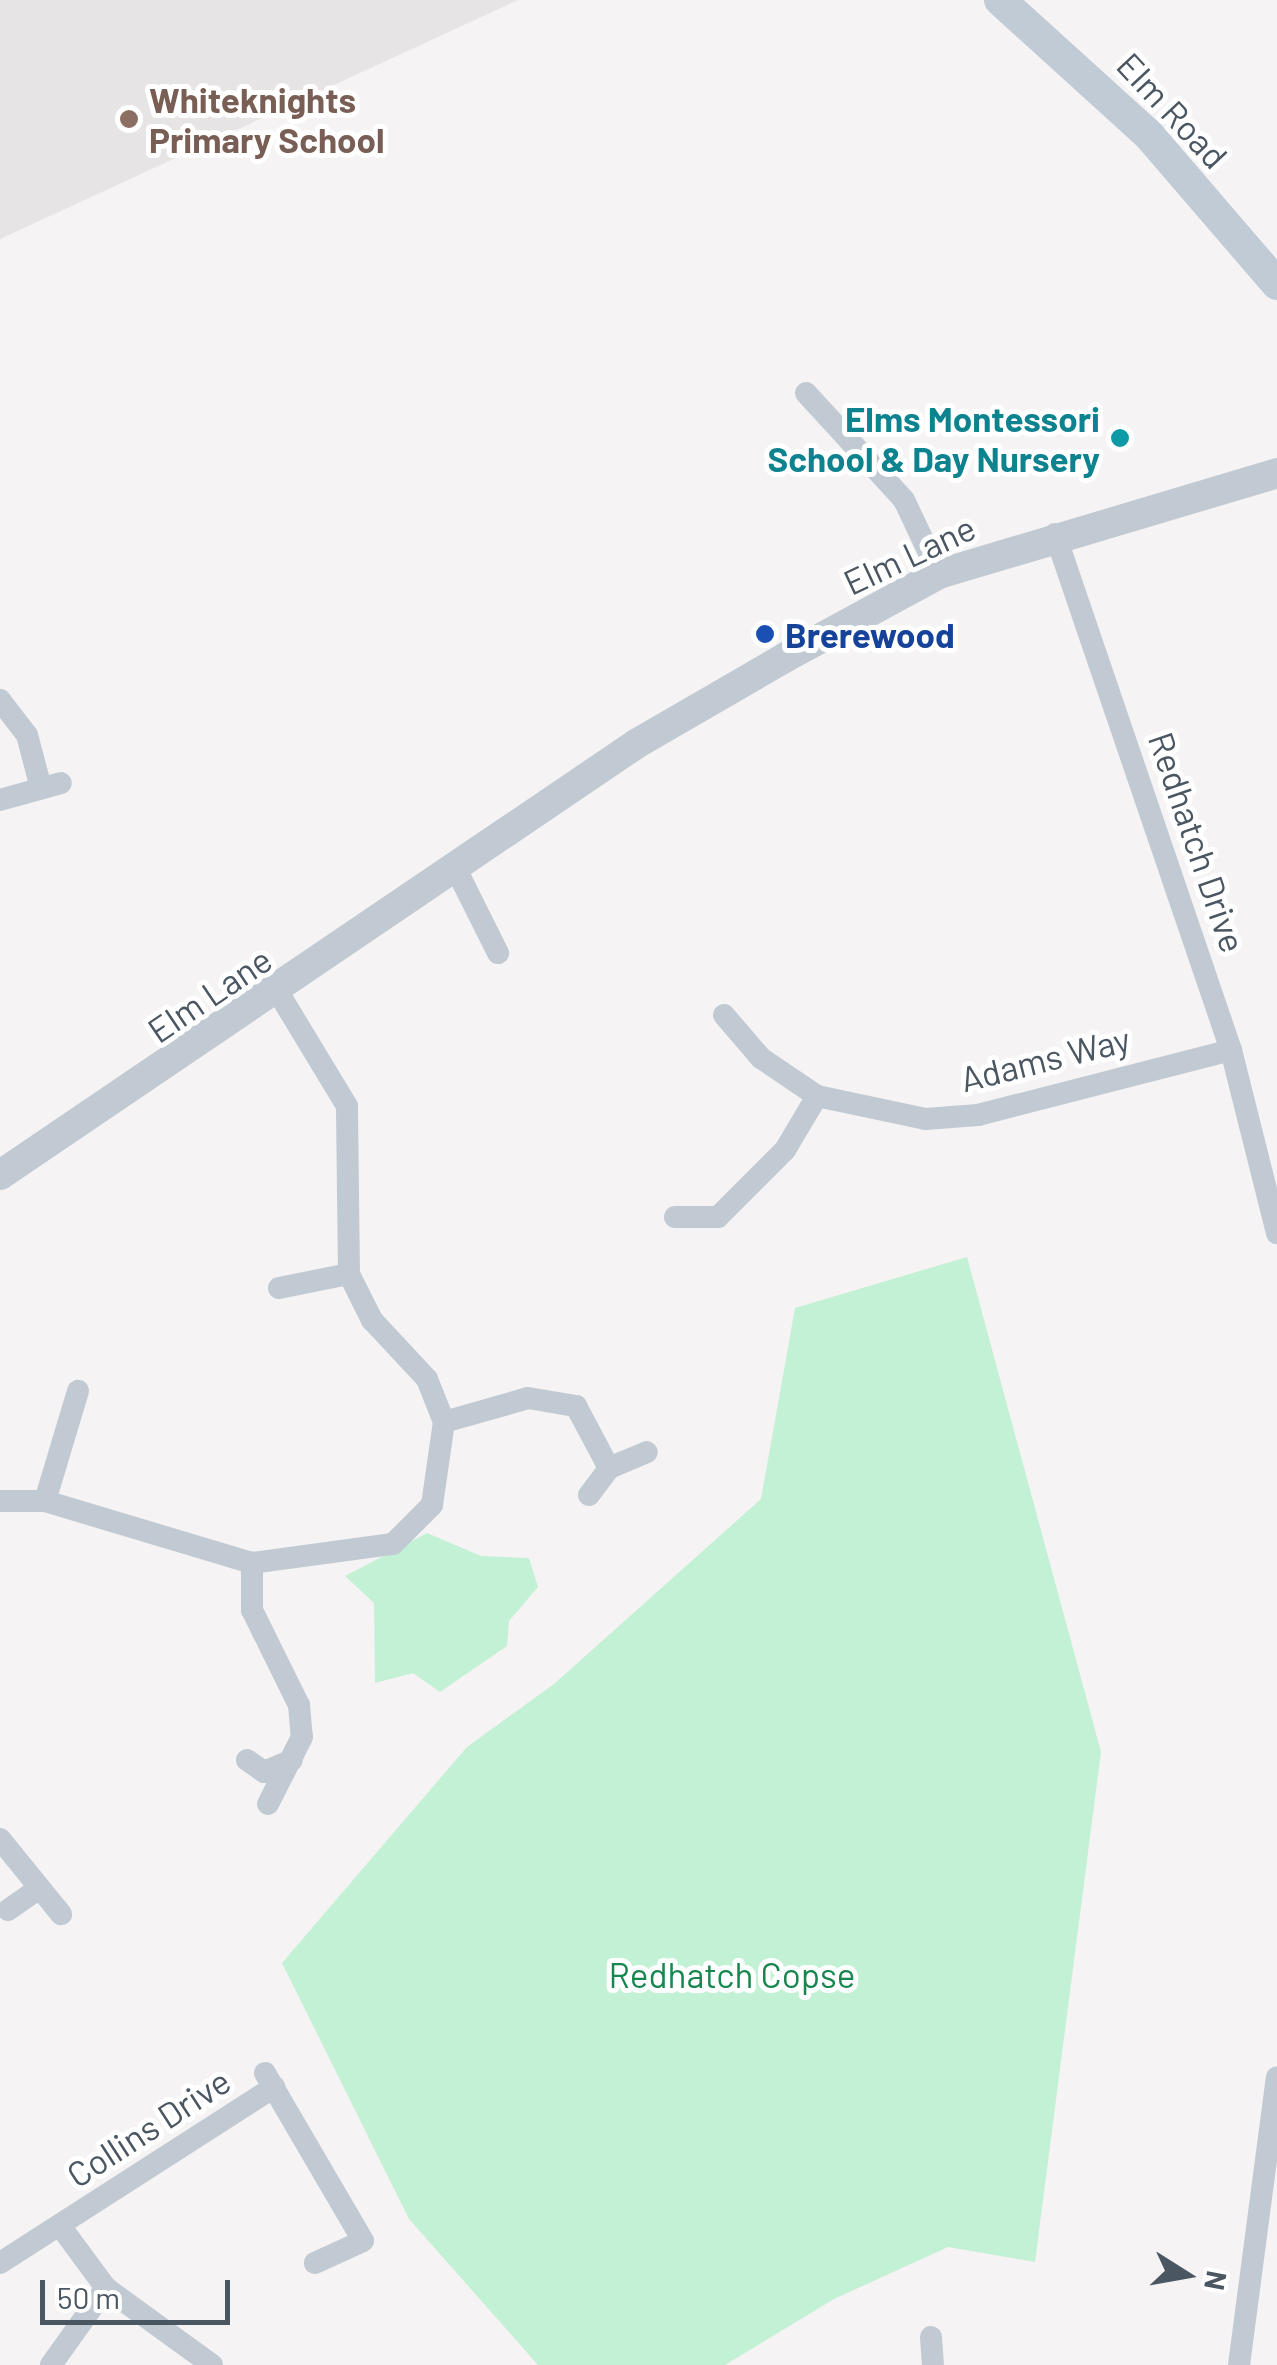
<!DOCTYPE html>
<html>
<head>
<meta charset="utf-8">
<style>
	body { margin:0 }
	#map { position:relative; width:1277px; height:2365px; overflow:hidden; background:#f5f3f3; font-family:Barlow,sans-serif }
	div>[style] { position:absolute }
	.education>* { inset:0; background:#e6e4e5 }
	.green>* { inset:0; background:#c3f1d5 }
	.minor>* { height:22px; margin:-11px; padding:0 11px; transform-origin:11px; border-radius:11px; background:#c1cad2 }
	.tertiary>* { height:30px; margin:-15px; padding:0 15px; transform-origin:15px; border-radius:15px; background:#c1cad2 }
	.secondary>* { height:32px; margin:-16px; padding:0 16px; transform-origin:16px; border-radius:16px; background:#c1cbd6 }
	.dots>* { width:28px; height:28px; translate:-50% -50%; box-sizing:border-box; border:5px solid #fff; border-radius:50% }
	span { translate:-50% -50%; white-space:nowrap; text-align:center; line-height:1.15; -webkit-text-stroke:10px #fff; paint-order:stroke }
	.education-label { font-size:35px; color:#785e54; font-weight:700 }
	.left { translate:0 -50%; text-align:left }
	.street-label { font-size:35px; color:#4a5661 }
	.culture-label { font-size:35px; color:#0d838f; font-weight:700 }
	.right { translate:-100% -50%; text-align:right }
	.transit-label { font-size:35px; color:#164399; font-weight:700 }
	.park-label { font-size:35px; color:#17864f }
	.north { position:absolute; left:1137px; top:2225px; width:100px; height:100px; -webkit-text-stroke:8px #fff; paint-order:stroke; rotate:101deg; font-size:28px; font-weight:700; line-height:40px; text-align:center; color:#4a5661 }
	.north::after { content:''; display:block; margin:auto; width:35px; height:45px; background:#4a5661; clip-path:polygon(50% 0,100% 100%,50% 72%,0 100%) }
	.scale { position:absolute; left:40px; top:2280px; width:190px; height:45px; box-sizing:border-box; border:5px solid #4a5661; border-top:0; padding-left:12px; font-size:30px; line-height:35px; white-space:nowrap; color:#4a5661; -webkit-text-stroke:8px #fff; paint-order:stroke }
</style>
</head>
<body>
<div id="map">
	<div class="education">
		<i style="clip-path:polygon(0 0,518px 0,0 239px)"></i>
	</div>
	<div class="green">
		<i style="clip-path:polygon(967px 1257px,1101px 1752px,1035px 2262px,948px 2247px,834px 2299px,725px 2365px,538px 2365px,409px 2219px,282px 1963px,467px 1747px,554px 1684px,761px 1499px,795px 1308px)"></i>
		<i style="clip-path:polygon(427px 1533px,481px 1556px,529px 1558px,538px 1587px,509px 1621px,507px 1646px,440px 1692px,413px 1673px,375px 1683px,374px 1603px,345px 1576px)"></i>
	</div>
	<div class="minor">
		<i style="left:806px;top:393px;width:145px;rotate:47.5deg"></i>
		<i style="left:904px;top:500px;width:82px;rotate:64.7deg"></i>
		<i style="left:1055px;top:534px;width:545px;rotate:71.17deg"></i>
		<i style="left:1231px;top:1050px;width:189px;rotate:75.9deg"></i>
		<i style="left:0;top:700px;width:44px;rotate:52.4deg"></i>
		<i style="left:27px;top:735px;width:55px;rotate:75.2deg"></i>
		<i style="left:0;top:800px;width:63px;rotate:-15.6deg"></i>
		<i style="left:456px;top:869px;width:94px;rotate:63.4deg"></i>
		<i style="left:724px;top:1015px;width:57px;rotate:49.3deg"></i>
		<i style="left:761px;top:1058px;width:68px;rotate:34.2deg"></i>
		<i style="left:817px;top:1096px;width:111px;rotate:11.9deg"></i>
		<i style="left:926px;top:1119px;width:52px;rotate:-4.4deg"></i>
		<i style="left:978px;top:1115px;width:261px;rotate:-14.4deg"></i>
		<i style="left:675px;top:1217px;width:43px"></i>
		<i style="left:718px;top:1217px;width:95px;rotate:-45deg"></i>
		<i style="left:785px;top:1150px;width:63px;rotate:-59.3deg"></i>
		<i style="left:279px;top:1288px;width:71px;rotate:-11.3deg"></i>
		<i style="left:444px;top:1422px;width:87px;rotate:-15.9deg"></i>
		<i style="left:528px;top:1398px;width:49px;rotate:9.5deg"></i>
		<i style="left:576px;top:1406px;width:70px;rotate:62deg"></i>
		<i style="left:609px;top:1468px;width:41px;rotate:-22.8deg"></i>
		<i style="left:589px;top:1495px;width:34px;rotate:-53deg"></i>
		<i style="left:0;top:1501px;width:45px"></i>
		<i style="left:45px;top:1501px;width:216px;rotate:16.7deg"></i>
		<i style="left:252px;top:1563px;width:142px;rotate:-7.7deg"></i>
		<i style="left:393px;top:1544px;width:55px;rotate:-45deg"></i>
		<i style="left:432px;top:1505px;width:84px;rotate:-81.8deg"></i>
		<i style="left:444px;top:1422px;width:46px;rotate:-111.6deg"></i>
		<i style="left:427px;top:1379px;width:81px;rotate:-133deg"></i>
		<i style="left:372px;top:1320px;width:51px;rotate:-116.6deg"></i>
		<i style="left:349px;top:1274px;width:168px;rotate:-90.7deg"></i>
		<i style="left:347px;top:1106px;width:133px;rotate:-121.2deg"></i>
		<i style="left:45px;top:1501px;width:115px;rotate:-73.3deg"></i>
		<i style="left:252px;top:1563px;width:47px;rotate:90deg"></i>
		<i style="left:252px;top:1610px;width:106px;rotate:63.7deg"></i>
		<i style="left:299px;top:1705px;width:32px;rotate:85deg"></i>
		<i style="left:302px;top:1737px;width:75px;rotate:116.9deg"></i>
		<i style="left:247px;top:1760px;width:21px;rotate:35deg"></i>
		<i style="left:264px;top:1772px;width:30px;rotate:-23deg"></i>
		<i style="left:0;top:1839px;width:97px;rotate:50.9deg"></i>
		<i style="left:8px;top:1910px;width:35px;rotate:-35deg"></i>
		<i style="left:265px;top:2073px;width:194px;rotate:59.7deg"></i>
		<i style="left:363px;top:2241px;width:53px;rotate:155.4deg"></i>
		<i style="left:61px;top:2227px;width:76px;rotate:53.6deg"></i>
		<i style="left:106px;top:2288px;width:131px;rotate:36deg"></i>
		<i style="left:0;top:2263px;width:326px;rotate:-32.7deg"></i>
		<i style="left:931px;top:2337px;width:28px;rotate:86deg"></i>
		<i style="left:51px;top:2365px;width:95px;rotate:-54.5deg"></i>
		<i style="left:1239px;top:2365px;width:290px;rotate:-82.5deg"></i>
	</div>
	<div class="tertiary">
		<i style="left:0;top:1175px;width:768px;rotate:-34.12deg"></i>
		<i style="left:636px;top:744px;width:173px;rotate:-30.1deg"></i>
		<i style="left:786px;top:657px;width:174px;rotate:-28.5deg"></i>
		<i style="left:939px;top:574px;width:353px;rotate:-16.6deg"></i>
	</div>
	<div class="secondary">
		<i style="left:1000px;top:0;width:200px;rotate:42.2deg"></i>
		<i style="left:1148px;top:134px;width:198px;rotate:49.3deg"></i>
	</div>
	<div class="dots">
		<i style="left:129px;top:119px;background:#8d6e63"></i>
		<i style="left:1120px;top:438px;background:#0f9aa8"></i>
		<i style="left:765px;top:634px;background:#1a4fb4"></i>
	</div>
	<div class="education-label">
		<span class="left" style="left:149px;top:119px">Whiteknights<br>Primary School</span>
	</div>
	<div class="street-label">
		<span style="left:1173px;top:110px;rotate:47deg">Elm Road</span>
		<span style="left:909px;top:554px;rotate:-25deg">Elm Lane</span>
		<span style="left:1198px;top:842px;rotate:71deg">Redhatch Drive</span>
		<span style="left:209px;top:994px;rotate:-34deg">Elm Lane</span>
		<span style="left:1045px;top:1058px;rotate:-14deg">Adams Way</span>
		<span style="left:148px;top:2127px;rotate:-33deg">Collins Drive</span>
	</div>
	<div class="culture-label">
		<span class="right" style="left:1100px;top:438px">Elms Montessori<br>School &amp; Day Nursery</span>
	</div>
	<div class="transit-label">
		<span class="left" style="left:785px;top:634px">Brerewood</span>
	</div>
	<div class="park-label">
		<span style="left:732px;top:1974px">Redhatch Copse</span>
	</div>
	<div class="north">N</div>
	<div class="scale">50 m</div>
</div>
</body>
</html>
